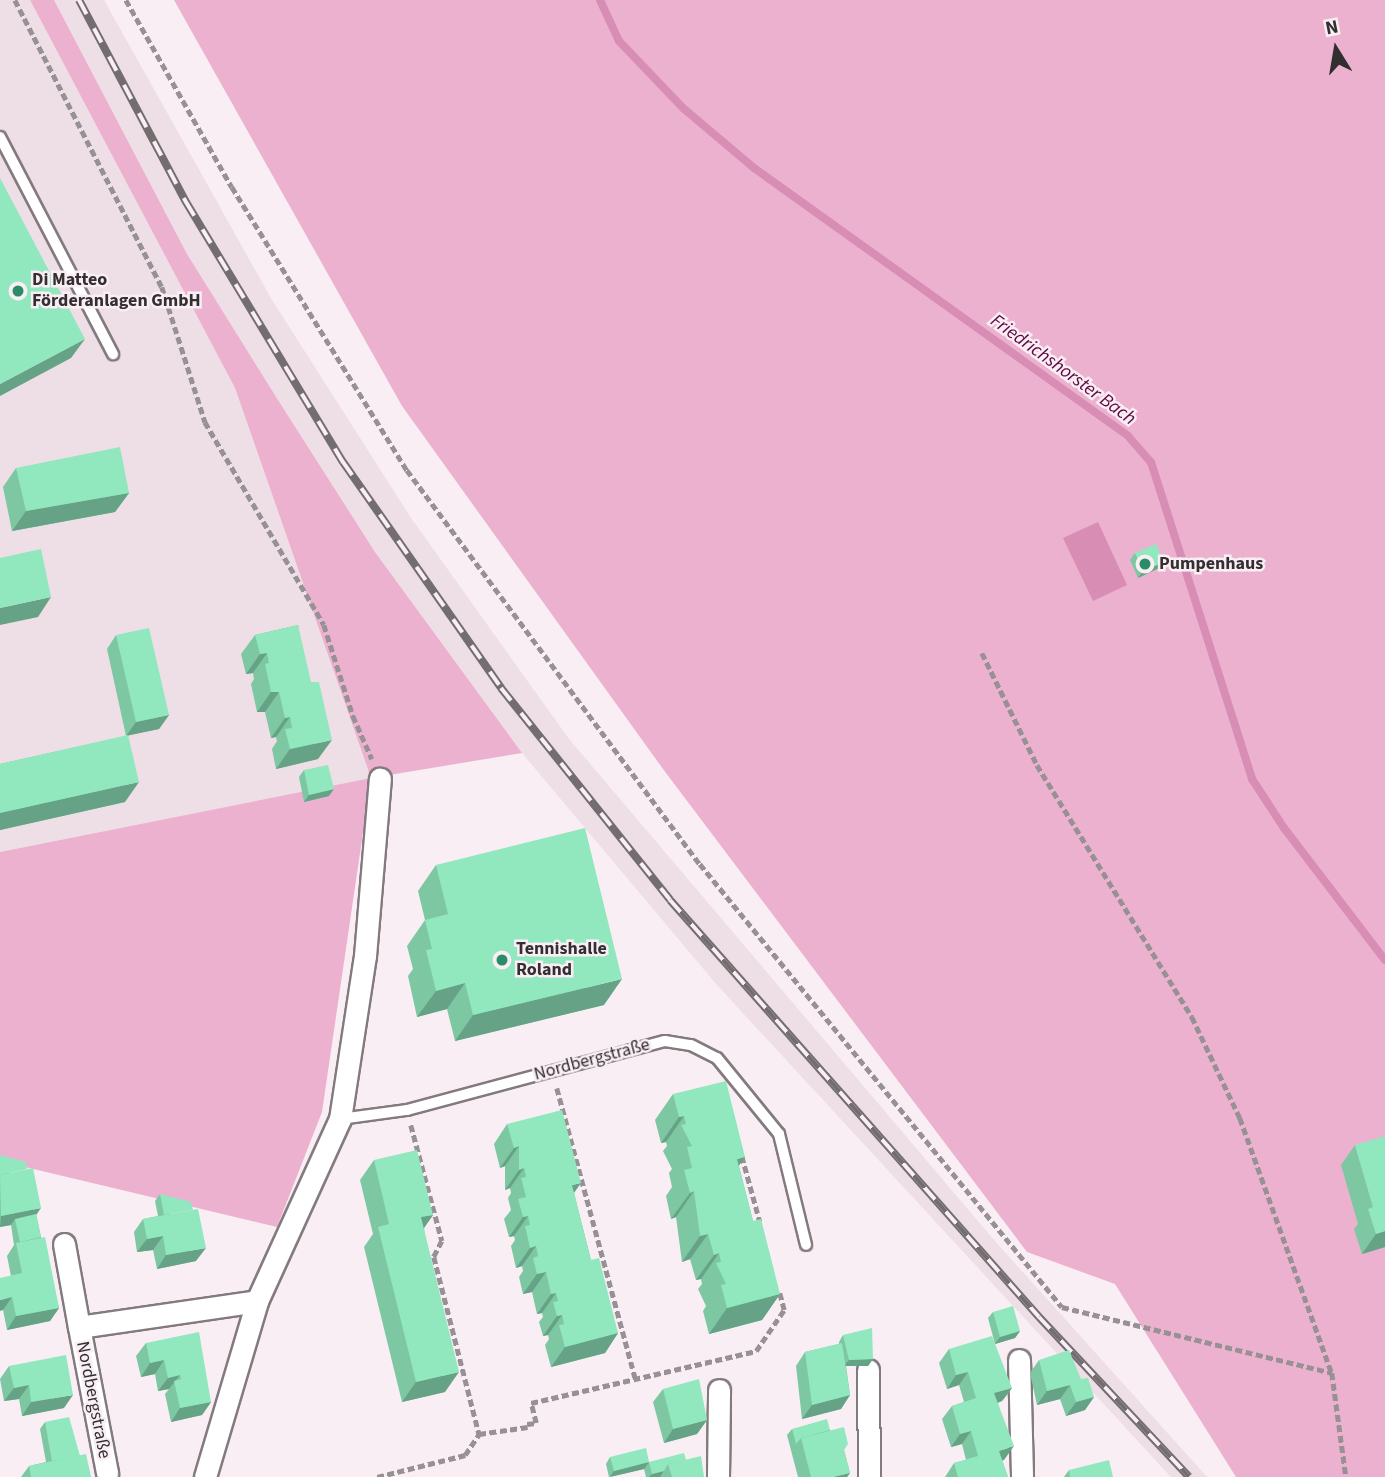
<!DOCTYPE html>
<html>
<head>
<meta charset="utf-8">
<style>
	body { margin:0 }
	#map { position:relative; width:1385px; height:1477px; overflow:hidden; background:#f8eef3; font-family:"Source Sans 3",sans-serif }
	div>[style] { position:absolute }
	.built>* { inset:0; background:#eedee5 }
	.green>* { inset:0; background:#ecb1cf }
	.water>* { inset:0; background:#d78db4 }
	.stream>* { height:8px; margin:-4px; padding:0 4px; transform-origin:4px; border-radius:4px; background:#d78db4 }
	.path>* { height:4.5px; margin-top:-2.25px; transform-origin:0; background:repeating-linear-gradient(90deg,#979094 0 7px,transparent 0 10.5px) }
	.roads { filter:drop-shadow(2px 0 #837a7f) drop-shadow(-2px 0 #837a7f) drop-shadow(0 2px #837a7f) drop-shadow(0 -2px #837a7f) }
	.service>* { height:10px; margin:-5px; padding:0 5px; transform-origin:5px; border-radius:5px; background:#fff }
	.minor>* { height:21px; margin:-10.5px; padding:0 10.5px; transform-origin:10.5px; border-radius:10.5px; background:#fff }
	.rail>* { height:8px; margin-top:-4px; transform-origin:0; background:repeating-linear-gradient(90deg,#f8eef3 0 16px,#736d70 0 32px); box-sizing:border-box; border-block:2px solid #736d70 }
	.wall>* { inset:0; background:#7dc7a3 }
	.shaded-wall>* { inset:0; background:#66a285 }
	.building>* { inset:0; background:#91e7be }
	.dots>* { width:19px; height:19px; translate:-50% -50%; box-sizing:border-box; border:4px solid #f8eef3; border-radius:50% }
	span { translate:-50% -50%; white-space:nowrap; text-align:center; line-height:1.15; -webkit-text-stroke:5px #f8eef3; paint-order:stroke }
	.poi-label { font-size:18px; color:#332f31; font-weight:700 }
	.left { translate:0 -50%; text-align:left }
	.street-label { font-size:18px; color:#332f31 }
	.water-label { font-size:19px; color:#5f0641; font-style:italic }
	.north { position:absolute; left:1301px; top:14px; width:70px; height:70px; -webkit-text-stroke:5px #f8eef3; paint-order:stroke; rotate:349deg; font-size:19px; font-weight:700; line-height:28px; text-align:center; color:#332f31 }
	.north::after { content:''; display:block; margin:auto; width:24px; height:32px; background:#332f31; clip-path:polygon(50% 0,100% 100%,50% 72%,0 100%) }
</style>
</head>
<body>
<div id="map">
	<div class="built">
		<i style="clip-path:polygon(0 0,30px 0,235px 388px,371px 778px,0 852px)"></i>
		<i style="clip-path:polygon(54px 0,104px 0,272px 300px,411px 518px,569px 739px,994px 1240px,1207px 1477px,1171px 1477px,717px 985px,522px 753px,375px 552px,278px 400px,187px 254px)"></i>
	</div>
	<div class="green">
		<i style="clip-path:polygon(30px 0,54px 0,187px 254px,278px 400px,375px 552px,522px 753px,371px 778px,322px 1112px,277px 1227px,0 1161px,0 852px,371px 778px,235px 388px)"></i>
		<i style="clip-path:polygon(174px 0,1385px 0,1385px 1477px,1236px 1477px,1115px 1284px,1027px 1252px,663px 769px,402px 406px)"></i>
	</div>
	<div class="water">
		<i style="clip-path:polygon(1098px 522px,1127px 585px,1093px 601px,1063px 538px)"></i>
	</div>
	<div class="stream">
		<i style="left:600px;top:0;width:45px;rotate:65.1deg"></i>
		<i style="left:619px;top:41px;width:93px;rotate:46.3deg"></i>
		<i style="left:683px;top:108px;width:93px;rotate:40.2deg"></i>
		<i style="left:754px;top:168px;width:460px;rotate:35.6deg"></i>
		<i style="left:1128px;top:436px;width:35px;rotate:49deg"></i>
		<i style="left:1151px;top:462px;width:333px;rotate:72.3deg"></i>
		<i style="left:1252px;top:779px;width:59px;rotate:56.9deg"></i>
		<i style="left:1284px;top:828px;width:166px;rotate:52.6deg"></i>
	</div>
	<div class="path">
		<i style="left:15px;top:0;width:322px;rotate:62.9deg"></i>
		<i style="left:162px;top:287px;width:142px;rotate:72.3deg"></i>
		<i style="left:205px;top:422px;width:235px;rotate:59.6deg"></i>
		<i style="left:324px;top:625px;width:96px;rotate:72.3deg"></i>
		<i style="left:353px;top:716px;width:47px;rotate:66.2deg"></i>
		<i style="left:126px;top:0;width:215px;rotate:60.5deg"></i>
		<i style="left:232px;top:187px;width:333px;rotate:58.3deg"></i>
		<i style="left:407px;top:470px;width:491px;rotate:53.4deg"></i>
		<i style="left:700px;top:864px;width:572px;rotate:50.75deg"></i>
		<i style="left:1062px;top:1307px;width:278px;rotate:13.7deg"></i>
		<i style="left:982px;top:653px;width:125px;rotate:63.8deg"></i>
		<i style="left:1037px;top:765px;width:296px;rotate:58.4deg"></i>
		<i style="left:1192px;top:1017px;width:112px;rotate:64.6deg"></i>
		<i style="left:1240px;top:1118px;width:271px;rotate:70.2deg"></i>
		<i style="left:1332px;top:1373px;width:105px;rotate:82.3deg"></i>
		<i style="left:557px;top:1088px;width:300px;rotate:74.9deg"></i>
		<i style="left:411px;top:1125px;width:120px;rotate:75deg"></i>
		<i style="left:442px;top:1241px;width:18px;rotate:117deg"></i>
		<i style="left:434px;top:1257px;width:183px;rotate:75.7deg"></i>
		<i style="left:479px;top:1434px;width:49px;rotate:-8.1deg"></i>
		<i style="left:742px;top:1156px;width:68px;rotate:74.7deg"></i>
		<i style="left:527px;top:1424px;width:9px;rotate:-6deg"></i>
		<i style="left:536px;top:1423px;width:21px;rotate:-104deg"></i>
		<i style="left:531px;top:1403px;width:231px;rotate:-13deg"></i>
		<i style="left:756px;top:1351px;width:50px;rotate:-55.7deg"></i>
		<i style="left:784px;top:1310px;width:20px;rotate:-105deg"></i>
		<i style="left:377px;top:1477px;width:91px;rotate:-14deg"></i>
		<i style="left:465px;top:1455px;width:25px;rotate:-56deg"></i>
	</div>
	<div class="roads">
		<div class="service">
			<i style="left:0;top:137px;width:245px;rotate:62.5deg"></i>
			<i style="left:340px;top:1119px;width:68px;rotate:-7.7deg"></i>
			<i style="left:407px;top:1110px;width:267px;rotate:-15deg"></i>
			<i style="left:665px;top:1041px;width:26px;rotate:9deg"></i>
			<i style="left:691px;top:1045px;width:29px;rotate:27deg"></i>
			<i style="left:717px;top:1058px;width:98px;rotate:50.8deg"></i>
			<i style="left:779px;top:1134px;width:114px;rotate:76.3deg"></i>
		</div>
		<div class="minor">
			<i style="left:64px;top:1244px;width:84px;rotate:79.8deg"></i>
			<i style="left:79px;top:1327px;width:180px;rotate:-8.3deg"></i>
			<i style="left:79px;top:1327px;width:149px;rotate:79.1deg"></i>
			<i style="left:1019px;top:1360px;width:117px;rotate:88.5deg"></i>
			<i style="left:868px;top:1370px;width:107px;rotate:89.5deg"></i>
			<i style="left:205px;top:1477px;width:184px;rotate:-73.5deg"></i>
			<i style="left:257px;top:1301px;width:200px;rotate:-65.5deg"></i>
			<i style="left:340px;top:1119px;width:165px;rotate:-81.3deg"></i>
			<i style="left:365px;top:956px;width:178px;rotate:-85.2deg"></i>
			<i style="left:718px;top:1477px;width:87px;rotate:-89.3deg"></i>
		</div>
	</div>
	<div class="rail">
		<i style="left:79px;top:0;width:229px;rotate:62.1deg"></i>
		<i style="left:186px;top:202px;width:304px;rotate:58.9deg"></i>
		<i style="left:343px;top:462px;width:276px;rotate:55deg"></i>
		<i style="left:501px;top:688px;width:271px;rotate:51.4deg"></i>
		<i style="left:670px;top:900px;width:557px;rotate:48.49deg"></i>
		<i style="left:1039px;top:1317px;width:219px;rotate:46.8deg"></i>
	</div>
	<div class="wall">
		<i style="clip-path:polygon(16px 468px,129px 493px,115px 512px,12px 531px,3px 487px)"></i>
		<i style="clip-path:polygon(1135px 553px,1159px 568px,1138px 578px,1130px 560px)"></i>
		<i style="clip-path:polygon(298px 625px,318px 759px,276px 769px,272px 749px,277px 741px,276px 737px,271px 738px,265px 712px,257px 712px,251px 684px,254px 679px,253px 673px,246px 674px,241px 654px,255px 635px)"></i>
		<i style="clip-path:polygon(116px 635px,169px 715px,159px 729px,128px 735px,125px 802px,0 830px,0 764px,126px 736px,107px 649px)"></i>
		<i style="clip-path:polygon(304px 770px,329px 796px,304px 802px,299px 777px)"></i>
		<i style="clip-path:polygon(436px 865px,604px 1005px,455px 1041px,447px 1009px,417px 1017px,408px 976px,413px 969px,407px 946px,425px 920px,418px 891px)"></i>
		<i style="clip-path:polygon(673px 1094px,739px 1166px,753px 1221px,780px 1294px,762px 1320px,709px 1334px,703px 1311px,706px 1306px,698px 1289px,702px 1284px,701px 1279px,696px 1280px,690px 1259px,682px 1262px,676px 1217px,671px 1219px,666px 1196px,672px 1187px,669px 1173px,672px 1169px,663px 1151px,667px 1146px,666px 1142px,661px 1143px,655px 1120px)"></i>
		<i style="clip-path:polygon(507px 1124px,574px 1193px,591px 1260px,618px 1333px,605px 1353px,551px 1367px,545px 1345px,549px 1339px,548px 1335px,543px 1336px,539px 1322px,543px 1317px,542px 1313px,537px 1314px,532px 1292px,523px 1294px,519px 1277px,523px 1271px,522px 1266px,516px 1268px,511px 1246px,515px 1240px,514px 1236px,509px 1237px,504px 1219px,511px 1210px,508px 1198px,511px 1193px,510px 1188px,505px 1190px,505px 1166px,500px 1168px,494px 1144px)"></i>
		<i style="clip-path:polygon(1355px 1145px,1385px 1247px,1362px 1254px,1354px 1229px,1358px 1224px,1341px 1165px)"></i>
		<i style="clip-path:polygon(0 1155px,36px 1214px,41px 1237px,59px 1308px,50px 1321px,7px 1330px,3px 1310px,11px 1276px,7px 1256px,14px 1245px,11px 1225px,0 1227px)"></i>
		<i style="clip-path:polygon(374px 1160px,433px 1215px,424px 1228px,445px 1392px,402px 1402px,364px 1247px,373px 1234px,360px 1180px)"></i>
		<i style="clip-path:polygon(160px 1194px,196px 1261px,157px 1269px,153px 1250px,137px 1252px,134px 1232px,143px 1219px,158px 1216px,155px 1201px)"></i>
		<i style="clip-path:polygon(993px 1312px,1020px 1331px,1015px 1338px,995px 1344px,988px 1318px)"></i>
		<i style="clip-path:polygon(843px 1335px,873px 1359px,868px 1366px,846px 1366px,850px 1395px,841px 1409px,802px 1419px,796px 1366px,805px 1352px,839px 1344px,839px 1342px)"></i>
		<i style="clip-path:polygon(146px 1343px,211px 1402px,202px 1415px,171px 1422px,165px 1394px,169px 1389px,158px 1391px,155px 1374px,141px 1377px,136px 1356px)"></i>
		<i style="clip-path:polygon(949px 1349px,1012px 1388px,1002px 1401px,998px 1403px,1004px 1460px,1002px 1460px,1008px 1477px,945px 1477px,954px 1463px,966px 1460px,962px 1444px,951px 1447px,942px 1419px,952px 1406px,964px 1402px,959px 1385px,947px 1389px,939px 1363px)"></i>
		<i style="clip-path:polygon(1039px 1360px,1081px 1379px,1094px 1397px,1085px 1410px,1066px 1416px,1060px 1399px,1037px 1405px,1030px 1373px)"></i>
		<i style="clip-path:polygon(9px 1366px,64px 1408px,22px 1416px,19px 1399px,4px 1401px,0 1379px)"></i>
		<i style="clip-path:polygon(663px 1389px,707px 1420px,697px 1434px,664px 1443px,653px 1402px)"></i>
		<i style="clip-path:polygon(45px 1422px,80px 1456px,91px 1477px,21px 1477px,29px 1466px,46px 1462px,40px 1429px)"></i>
		<i style="clip-path:polygon(792px 1429px,830px 1430px,844px 1450px,850px 1473px,847px 1477px,798px 1477px,787px 1435px)"></i>
		<i style="clip-path:polygon(610px 1457px,649px 1462px,686px 1460px,704px 1477px,646px 1477px,644px 1469px,609px 1477px,606px 1464px)"></i>
		<i style="clip-path:polygon(1069px 1470px,1113px 1477px,1064px 1477px)"></i>
	</div>
	<div class="shaded-wall">
		<i style="clip-path:polygon(85px 339px,71px 358px,0 396px,0 384px)"></i>
		<i style="clip-path:polygon(129px 493px,115px 512px,12px 531px,26px 511px)"></i>
		<i style="clip-path:polygon(1164px 562px,1159px 568px,1138px 578px,1143px 571px)"></i>
		<i style="clip-path:polygon(51px 597px,38px 617px,0 625px,0 608px)"></i>
		<i style="clip-path:polygon(267px 653px,253px 673px,246px 674px,260px 654px)"></i>
		<i style="clip-path:polygon(271px 692px,279px 692px,265px 712px,257px 712px)"></i>
		<i style="clip-path:polygon(169px 715px,159px 729px,126px 736px,136px 722px)"></i>
		<i style="clip-path:polygon(290px 717px,276px 737px,271px 738px,285px 718px)"></i>
		<i style="clip-path:polygon(332px 740px,318px 759px,276px 769px,290px 749px)"></i>
		<i style="clip-path:polygon(139px 782px,125px 802px,0 830px,0 813px)"></i>
		<i style="clip-path:polygon(334px 789px,329px 796px,304px 802px,309px 795px)"></i>
		<i style="clip-path:polygon(622px 979px,604px 1005px,455px 1041px,473px 1015px)"></i>
		<i style="clip-path:polygon(465px 983px,447px 1009px,417px 1017px,436px 991px)"></i>
		<i style="clip-path:polygon(684px 1116px,666px 1142px,661px 1143px,679px 1117px)"></i>
		<i style="clip-path:polygon(519px 1146px,505px 1166px,500px 1168px,514px 1148px)"></i>
		<i style="clip-path:polygon(745px 1157px,727px 1183px,737px 1159px)"></i>
		<i style="clip-path:polygon(524px 1168px,510px 1188px,505px 1190px,519px 1170px)"></i>
		<i style="clip-path:polygon(581px 1183px,567px 1203px,572px 1185px)"></i>
		<i style="clip-path:polygon(694px 1191px,676px 1217px,671px 1219px,690px 1193px)"></i>
		<i style="clip-path:polygon(41px 1208px,32px 1221px,15px 1219px,11px 1225px,0 1227px,1px 1216px)"></i>
		<i style="clip-path:polygon(433px 1215px,419px 1235px,421px 1217px)"></i>
		<i style="clip-path:polygon(528px 1216px,514px 1236px,509px 1237px,523px 1217px)"></i>
		<i style="clip-path:polygon(1385px 1231px,1385px 1247px,1362px 1254px,1376px 1234px)"></i>
		<i style="clip-path:polygon(708px 1234px,690px 1259px,682px 1262px,700px 1236px)"></i>
		<i style="clip-path:polygon(163px 1236px,153px 1250px,137px 1252px,147px 1239px)"></i>
		<i style="clip-path:polygon(536px 1246px,522px 1266px,516px 1268px,530px 1248px)"></i>
		<i style="clip-path:polygon(206px 1248px,196px 1261px,157px 1269px,166px 1255px)"></i>
		<i style="clip-path:polygon(719px 1253px,701px 1279px,696px 1280px,714px 1255px)"></i>
		<i style="clip-path:polygon(546px 1272px,532px 1292px,523px 1294px,537px 1274px)"></i>
		<i style="clip-path:polygon(556px 1293px,542px 1313px,537px 1314px,551px 1294px)"></i>
		<i style="clip-path:polygon(780px 1294px,762px 1320px,709px 1334px,727px 1308px)"></i>
		<i style="clip-path:polygon(12px 1297px,3px 1310px,0 1311px,0 1300px)"></i>
		<i style="clip-path:polygon(59px 1308px,50px 1321px,7px 1330px,16px 1316px)"></i>
		<i style="clip-path:polygon(562px 1315px,548px 1335px,543px 1336px,557px 1316px)"></i>
		<i style="clip-path:polygon(1020px 1331px,1015px 1338px,995px 1344px,1000px 1337px)"></i>
		<i style="clip-path:polygon(618px 1333px,605px 1353px,551px 1367px,565px 1347px)"></i>
		<i style="clip-path:polygon(873px 1359px,868px 1366px,844px 1366px,849px 1360px)"></i>
		<i style="clip-path:polygon(164px 1360px,155px 1374px,141px 1377px,150px 1363px)"></i>
		<i style="clip-path:polygon(459px 1372px,445px 1392px,402px 1402px,416px 1382px)"></i>
		<i style="clip-path:polygon(968px 1372px,959px 1385px,947px 1389px,956px 1375px)"></i>
		<i style="clip-path:polygon(180px 1375px,169px 1389px,158px 1391px,168px 1378px)"></i>
		<i style="clip-path:polygon(29px 1385px,19px 1399px,4px 1401px,14px 1388px)"></i>
		<i style="clip-path:polygon(1070px 1385px,1060px 1399px,1037px 1405px,1047px 1391px)"></i>
		<i style="clip-path:polygon(1012px 1388px,1002px 1401px,985px 1406px,994px 1393px)"></i>
		<i style="clip-path:polygon(73px 1395px,64px 1408px,22px 1416px,31px 1402px)"></i>
		<i style="clip-path:polygon(850px 1395px,841px 1409px,802px 1419px,812px 1405px)"></i>
		<i style="clip-path:polygon(1094px 1397px,1085px 1410px,1066px 1416px,1076px 1402px)"></i>
		<i style="clip-path:polygon(211px 1402px,202px 1415px,171px 1422px,180px 1408px)"></i>
		<i style="clip-path:polygon(707px 1420px,697px 1434px,664px 1443px,673px 1429px)"></i>
		<i style="clip-path:polygon(971px 1431px,962px 1444px,951px 1447px,960px 1434px)"></i>
		<i style="clip-path:polygon(1014px 1446px,1004px 1460px,989px 1464px,999px 1451px)"></i>
		<i style="clip-path:polygon(649px 1462px,644px 1469px,610px 1477px,614px 1471px)"></i>
		<i style="clip-path:polygon(664px 1471px,660px 1477px,649px 1477px,652px 1474px)"></i>
		<i style="clip-path:polygon(850px 1473px,847px 1477px,833px 1477px)"></i>
	</div>
	<div class="building">
		<i style="clip-path:polygon(0 178px,85px 339px,0 384px)"></i>
		<i style="clip-path:polygon(120px 447px,129px 493px,26px 511px,16px 468px)"></i>
		<i style="clip-path:polygon(1156px 544px,1164px 562px,1143px 571px,1135px 553px)"></i>
		<i style="clip-path:polygon(41px 549px,51px 597px,0 608px,0 558px)"></i>
		<i style="clip-path:polygon(298px 625px,311px 682px,319px 682px,332px 740px,290px 749px,285px 729px,292px 728px,290px 717px,285px 718px,279px 692px,271px 692px,265px 664px,269px 663px,267px 653px,260px 654px,255px 635px)"></i>
		<i style="clip-path:polygon(149px 628px,169px 715px,136px 722px,116px 635px)"></i>
		<i style="clip-path:polygon(128px 735px,139px 782px,0 813px,0 764px)"></i>
		<i style="clip-path:polygon(328px 765px,334px 789px,309px 795px,304px 770px)"></i>
		<i style="clip-path:polygon(585px 828px,622px 979px,473px 1015px,465px 983px,436px 991px,426px 950px,432px 949px,425px 920px,448px 914px,436px 865px)"></i>
		<i style="clip-path:polygon(726px 1081px,745px 1157px,737px 1159px,753px 1221px,761px 1219px,780px 1294px,727px 1308px,721px 1285px,726px 1284px,716px 1263px,721px 1262px,719px 1253px,714px 1255px,708px 1234px,700px 1236px,694px 1191px,690px 1193px,684px 1170px,692px 1168px,687px 1147px,692px 1146px,681px 1125px,686px 1124px,684px 1116px,679px 1117px,673px 1094px)"></i>
		<i style="clip-path:polygon(562px 1110px,581px 1183px,572px 1185px,591px 1260px,599px 1258px,618px 1333px,565px 1347px,559px 1325px,564px 1324px,562px 1315px,557px 1316px,553px 1302px,558px 1301px,556px 1293px,551px 1294px,546px 1272px,537px 1274px,533px 1258px,538px 1256px,536px 1246px,530px 1248px,525px 1226px,530px 1225px,528px 1216px,523px 1217px,518px 1199px,526px 1197px,521px 1178px,526px 1177px,524px 1168px,519px 1170px,519px 1146px,514px 1148px,507px 1124px)"></i>
		<i style="clip-path:polygon(1385px 1136px,1385px 1231px,1376px 1234px,1368px 1209px,1373px 1207px,1355px 1145px)"></i>
		<i style="clip-path:polygon(417px 1150px,433px 1215px,421px 1217px,459px 1372px,416px 1382px,378px 1227px,389px 1224px,374px 1160px)"></i>
		<i style="clip-path:polygon(0 1155px,26px 1162px,27px 1169px,0 1175px)"></i>
		<i style="clip-path:polygon(33px 1168px,41px 1208px,1px 1216px,0 1175px)"></i>
		<i style="clip-path:polygon(160px 1194px,191px 1202px,193px 1210px,164px 1215px)"></i>
		<i style="clip-path:polygon(198px 1209px,206px 1248px,166px 1255px,163px 1236px,147px 1239px,143px 1219px)"></i>
		<i style="clip-path:polygon(36px 1214px,41px 1237px,20px 1242px,15px 1219px)"></i>
		<i style="clip-path:polygon(45px 1237px,59px 1308px,16px 1316px,12px 1297px,0 1300px,0 1278px,22px 1273px,16px 1243px)"></i>
		<i style="clip-path:polygon(1013px 1306px,1020px 1331px,1000px 1337px,993px 1312px)"></i>
		<i style="clip-path:polygon(872px 1328px,873px 1359px,849px 1360px,843px 1335px)"></i>
		<i style="clip-path:polygon(199px 1332px,211px 1402px,180px 1408px,174px 1381px,181px 1379px,180px 1375px,168px 1378px,164px 1360px,150px 1363px,146px 1343px)"></i>
		<i style="clip-path:polygon(992px 1336px,1012px 1388px,994px 1393px,1014px 1446px,999px 1451px,1008px 1477px,958px 1477px,954px 1463px,978px 1456px,971px 1431px,960px 1434px,952px 1406px,976px 1398px,968px 1372px,956px 1375px,949px 1349px)"></i>
		<i style="clip-path:polygon(842px 1343px,850px 1395px,812px 1405px,805px 1352px)"></i>
		<i style="clip-path:polygon(1069px 1350px,1081px 1379px,1088px 1378px,1094px 1397px,1076px 1402px,1070px 1385px,1047px 1391px,1039px 1360px)"></i>
		<i style="clip-path:polygon(66px 1355px,73px 1395px,31px 1402px,29px 1385px,14px 1388px,9px 1366px)"></i>
		<i style="clip-path:polygon(699px 1379px,707px 1420px,673px 1429px,663px 1389px)"></i>
		<i style="clip-path:polygon(69px 1417px,80px 1456px,52px 1461px,45px 1422px)"></i>
		<i style="clip-path:polygon(827px 1419px,830px 1430px,801px 1438px,796px 1444px,792px 1429px)"></i>
		<i style="clip-path:polygon(844px 1427px,848px 1444px,844px 1450px,850px 1473px,833px 1477px,811px 1477px,801px 1438px)"></i>
		<i style="clip-path:polygon(646px 1448px,649px 1462px,684px 1453px,686px 1460px,668px 1464px,664px 1471px,652px 1474px,649px 1462px,614px 1471px,610px 1457px)"></i>
		<i style="clip-path:polygon(86px 1454px,91px 1477px,31px 1477px,29px 1466px)"></i>
		<i style="clip-path:polygon(701px 1456px,704px 1477px,672px 1477px,668px 1464px)"></i>
		<i style="clip-path:polygon(1109px 1460px,1113px 1477px,1070px 1477px,1069px 1470px)"></i>
	</div>
	<div class="dots">
		<i style="left:18px;top:291px;background:#2b8d66"></i>
		<i style="left:1145px;top:564px;background:#2b8d66"></i>
		<i style="left:502px;top:960px;background:#2b8d66"></i>
	</div>
	<div class="poi-label">
		<span class="left" style="left:32px;top:291px">Di Matteo<br>Förderanlagen GmbH</span>
		<span class="left" style="left:1159px;top:564px">Pumpenhaus</span>
		<span class="left" style="left:516px;top:960px">Tennishalle<br>Roland</span>
	</div>
	<div class="street-label">
		<span style="left:592px;top:1060px;rotate:-15deg">Nordbergstraße</span>
		<span style="left:93px;top:1400px;rotate:79deg">Nordbergstraße</span>
	</div>
	<div class="water-label">
		<span style="left:1063px;top:370px;rotate:36deg">Friedrichshorster Bach</span>
	</div>
	<div class="north">N</div>
</div>
</body>
</html>
